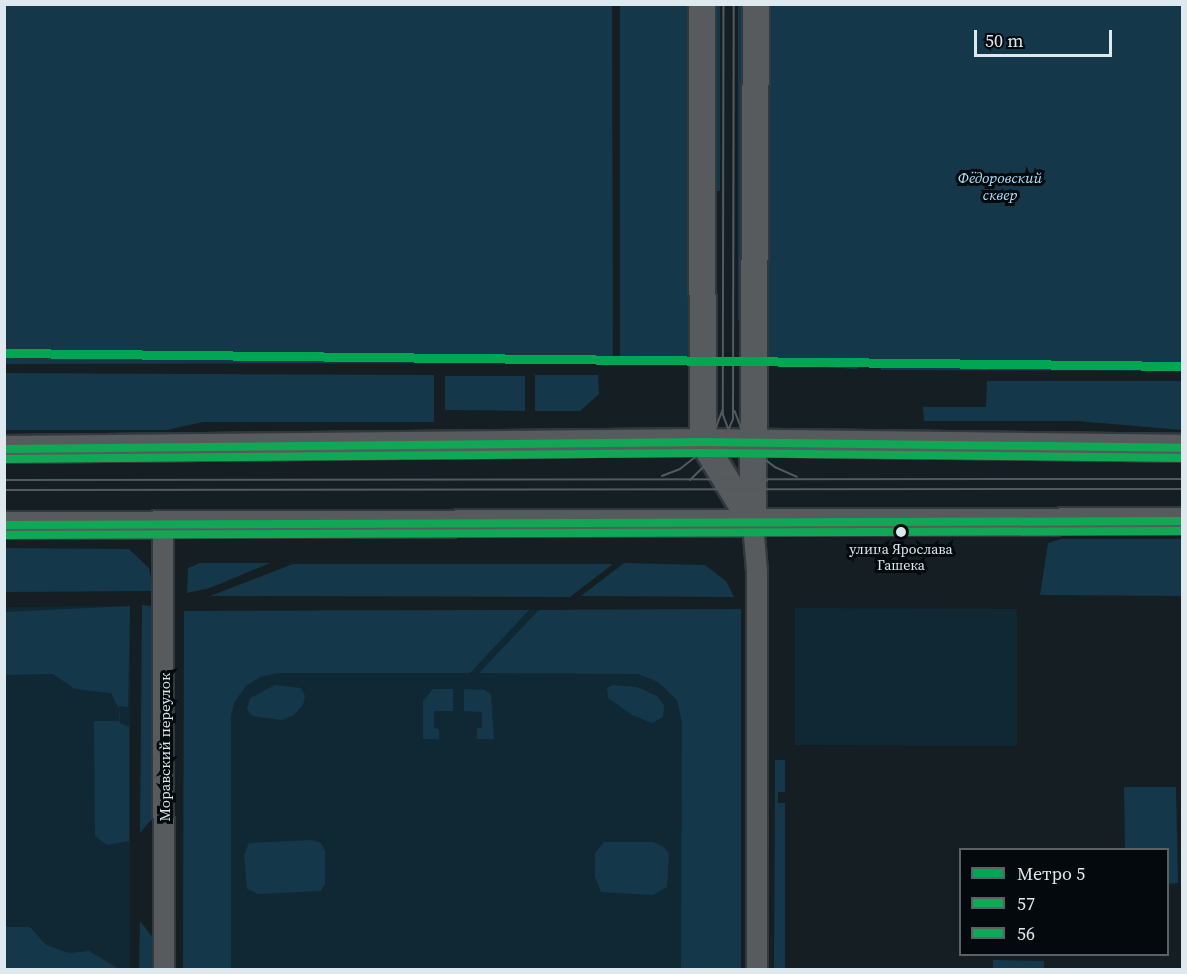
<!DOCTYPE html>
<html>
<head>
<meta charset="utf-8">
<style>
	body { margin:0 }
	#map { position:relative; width:1187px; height:974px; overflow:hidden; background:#141e23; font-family:"Source Serif 4",serif }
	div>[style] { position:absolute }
	.built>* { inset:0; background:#102833 }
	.green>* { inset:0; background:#143849 }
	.roads { filter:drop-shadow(2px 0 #32393e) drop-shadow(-2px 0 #32393e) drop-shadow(0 2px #32393e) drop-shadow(0 -2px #32393e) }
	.minor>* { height:20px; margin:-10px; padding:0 10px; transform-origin:10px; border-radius:10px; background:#585b5e }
	.tertiary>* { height:26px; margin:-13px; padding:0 13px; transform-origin:13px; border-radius:13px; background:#585b5e }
	.tram>* { height:1.5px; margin:-0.75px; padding:0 0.75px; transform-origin:0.75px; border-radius:0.75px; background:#545a5e }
	.bus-1>* { height:8px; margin:-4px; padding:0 4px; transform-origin:4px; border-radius:4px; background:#10a855 }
	.bus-2>* { height:8px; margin:-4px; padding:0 4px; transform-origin:4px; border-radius:4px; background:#10a855 }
	.metro-1>* { height:9px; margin:-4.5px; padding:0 4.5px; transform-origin:4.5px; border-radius:4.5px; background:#00a651 }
	.dots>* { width:16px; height:16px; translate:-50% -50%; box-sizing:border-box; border:3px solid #03090d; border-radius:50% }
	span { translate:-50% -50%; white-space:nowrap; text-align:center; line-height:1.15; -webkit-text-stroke:6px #03090d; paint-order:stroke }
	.bus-label { font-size:14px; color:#dde8ef }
	.park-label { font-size:15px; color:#afe1fe; font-style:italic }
	.street-label { font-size:15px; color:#dde8ef }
	.frame { position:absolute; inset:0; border:6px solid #dde8ef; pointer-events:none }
	.legend { position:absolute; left:959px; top:848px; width:210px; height:108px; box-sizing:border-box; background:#03090d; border:2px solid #5a6267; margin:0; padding:8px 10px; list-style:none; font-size:18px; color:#dde8ef }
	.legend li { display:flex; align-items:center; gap:12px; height:30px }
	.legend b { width:30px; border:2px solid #5a6267 }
	.scale { position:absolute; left:974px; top:30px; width:138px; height:27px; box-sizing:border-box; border:3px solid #dde8ef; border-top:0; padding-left:8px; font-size:18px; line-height:21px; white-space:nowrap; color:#dde8ef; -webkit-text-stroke:4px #03090d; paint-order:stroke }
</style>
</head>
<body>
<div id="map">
	<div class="built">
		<i style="clip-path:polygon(130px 606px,130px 969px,5px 969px,4px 607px)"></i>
		<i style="clip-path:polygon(795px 608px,1017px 609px,1017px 746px,795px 745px)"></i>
		<i style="clip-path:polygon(741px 609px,741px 969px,183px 970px,184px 611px)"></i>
	</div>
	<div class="green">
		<i style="clip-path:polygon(720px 4px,720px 191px,714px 191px,714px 5px)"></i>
		<i style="clip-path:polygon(4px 5px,612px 5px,613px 363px,5px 364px)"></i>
		<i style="clip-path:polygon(620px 5px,690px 5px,690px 358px,684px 358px,678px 365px,620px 365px)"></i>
		<i style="clip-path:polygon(738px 5px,745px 5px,745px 320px,738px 320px)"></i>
		<i style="clip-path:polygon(769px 5px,1182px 5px,1182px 371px,881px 370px,881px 366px,858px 366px,857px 369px,769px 364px)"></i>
		<i style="clip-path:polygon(5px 373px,434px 375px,434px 422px,203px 422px,167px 430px,5px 430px)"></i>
		<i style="clip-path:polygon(535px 375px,598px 375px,599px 394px,580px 411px,535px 411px)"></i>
		<i style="clip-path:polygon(445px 376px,525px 376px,525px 411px,445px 410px)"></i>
		<i style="clip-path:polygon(987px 381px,1182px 381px,1182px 430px,1077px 421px,924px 421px,923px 407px,986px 407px)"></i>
		<i style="clip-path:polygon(1061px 539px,1182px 539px,1182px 596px,1040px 595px,1048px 543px)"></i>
		<i style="clip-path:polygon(4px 548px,129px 549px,149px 568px,154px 591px,5px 592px)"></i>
		<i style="clip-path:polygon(200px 563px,270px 563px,210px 588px,187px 593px,188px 568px)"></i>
		<i style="clip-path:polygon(624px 563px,705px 565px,726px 581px,734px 597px,581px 596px)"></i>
		<i style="clip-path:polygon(293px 564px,613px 564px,570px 597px,210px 596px)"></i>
		<i style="clip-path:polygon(142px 605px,154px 606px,153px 811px,151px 820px,140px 833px)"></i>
		<i style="clip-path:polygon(130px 606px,128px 707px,119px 706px,120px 723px,129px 727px,129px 841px,107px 845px,95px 836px,94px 721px,119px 721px,119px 709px,111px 693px,75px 689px,53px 674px,5px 675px,5px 612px)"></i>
		<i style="clip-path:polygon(741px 609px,741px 969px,681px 969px,682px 722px,677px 700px,658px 682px,638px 674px,479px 673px,539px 610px)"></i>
		<i style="clip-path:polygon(529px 610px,470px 673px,277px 673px,260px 677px,246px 686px,235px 701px,231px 715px,231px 969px,183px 969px,184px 611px)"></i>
		<i style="clip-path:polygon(275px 685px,301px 688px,305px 696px,303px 705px,294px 715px,282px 720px,252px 716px,247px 709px,250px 698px)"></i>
		<i style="clip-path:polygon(612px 685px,637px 687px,657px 696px,664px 705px,663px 717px,652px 723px,632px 715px,608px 698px,607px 688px)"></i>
		<i style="clip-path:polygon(433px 689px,453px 689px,453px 711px,434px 711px,434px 728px,439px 729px,439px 739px,423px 739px,423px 701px)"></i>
		<i style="clip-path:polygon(464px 689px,485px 690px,491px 694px,494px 739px,477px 739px,477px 728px,482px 728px,482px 712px,464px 711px)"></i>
		<i style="clip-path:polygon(775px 760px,785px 760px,785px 792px,778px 792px,778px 803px,785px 803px,785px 970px,774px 969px)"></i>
		<i style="clip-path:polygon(1124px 787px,1176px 787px,1178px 883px,1168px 884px,1168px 850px,1125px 849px)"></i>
		<i style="clip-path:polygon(312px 840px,321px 843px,325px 851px,325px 884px,321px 891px,258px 894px,247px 889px,244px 855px,249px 843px)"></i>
		<i style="clip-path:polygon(604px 842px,653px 842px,664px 847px,669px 854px,667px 887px,653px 895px,601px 892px,595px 877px,595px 853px)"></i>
		<i style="clip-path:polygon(140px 921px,153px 938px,153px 969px,139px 969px)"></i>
		<i style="clip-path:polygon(5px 927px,30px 927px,46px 945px,69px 953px,89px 951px,119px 969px,5px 969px)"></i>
		<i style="clip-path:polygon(993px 960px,1044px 961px,1044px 969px,993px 969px)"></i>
	</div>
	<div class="roads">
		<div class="minor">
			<i style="left:753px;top:524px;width:47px;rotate:85.1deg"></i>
			<i style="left:757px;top:571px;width:399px;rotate:90deg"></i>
			<i style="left:163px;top:525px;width:445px;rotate:89.9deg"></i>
		</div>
		<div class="tertiary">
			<i style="left:702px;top:4px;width:438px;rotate:89.9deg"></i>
			<i style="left:703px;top:442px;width:96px;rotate:58.6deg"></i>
			<i style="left:4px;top:449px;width:699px;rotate:-0.57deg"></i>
			<i style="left:703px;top:442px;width:479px;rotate:0.7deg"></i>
			<i style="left:753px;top:523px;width:519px;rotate:-89.67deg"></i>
			<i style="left:4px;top:525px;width:1178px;rotate:-0.19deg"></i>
		</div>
	</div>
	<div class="tram">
		<i style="left:724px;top:4px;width:410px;rotate:90.1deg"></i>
		<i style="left:723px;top:414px;width:40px;rotate:69deg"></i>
		<i style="left:737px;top:451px;width:42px;rotate:44deg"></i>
		<i style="left:735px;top:411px;width:26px;rotate:69deg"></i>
		<i style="left:744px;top:435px;width:24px;rotate:54deg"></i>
		<i style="left:758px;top:454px;width:21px;rotate:37deg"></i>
		<i style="left:775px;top:467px;width:24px;rotate:24deg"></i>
		<i style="left:662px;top:476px;width:19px;rotate:-21deg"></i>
		<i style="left:680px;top:469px;width:23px;rotate:-38deg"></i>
		<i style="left:698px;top:455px;width:25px;rotate:-53deg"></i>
		<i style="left:713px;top:435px;width:26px;rotate:-69deg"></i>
		<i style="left:4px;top:480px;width:1178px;rotate:-0.05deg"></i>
		<i style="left:690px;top:480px;width:39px;rotate:-44deg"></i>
		<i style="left:718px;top:453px;width:37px;rotate:-66deg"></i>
		<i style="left:733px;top:419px;width:415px;rotate:-89.9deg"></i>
		<i style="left:4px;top:490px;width:1178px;rotate:-0.05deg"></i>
	</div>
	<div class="bus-1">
		<i style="left:4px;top:449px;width:699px;rotate:-0.57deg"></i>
		<i style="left:703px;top:442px;width:479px;rotate:0.7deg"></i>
		<i style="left:4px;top:525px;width:1178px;rotate:-0.19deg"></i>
	</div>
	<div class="bus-2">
		<i style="left:4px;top:459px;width:699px;rotate:-0.49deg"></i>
		<i style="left:703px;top:453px;width:479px;rotate:0.6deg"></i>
		<i style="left:4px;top:535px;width:1178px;rotate:-0.19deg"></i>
	</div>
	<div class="metro-1">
		<i style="left:4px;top:353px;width:1178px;rotate:0.63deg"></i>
	</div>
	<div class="dots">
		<i style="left:901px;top:532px;background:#dde8ef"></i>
	</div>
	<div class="bus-label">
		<span style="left:901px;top:557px">улица Ярослава<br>Гашека</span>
	</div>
	<div class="park-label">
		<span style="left:1000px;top:186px">Фёдоровский<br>сквер</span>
	</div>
	<div class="street-label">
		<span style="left:165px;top:747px;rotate:-90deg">Моравский переулок</span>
	</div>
	<div class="frame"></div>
	<ul class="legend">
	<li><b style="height:8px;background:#00a651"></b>Метро 5</li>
	<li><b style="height:8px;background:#10a855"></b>57</li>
	<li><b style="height:8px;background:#10a855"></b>56</li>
	</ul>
	<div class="scale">50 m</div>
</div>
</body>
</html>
